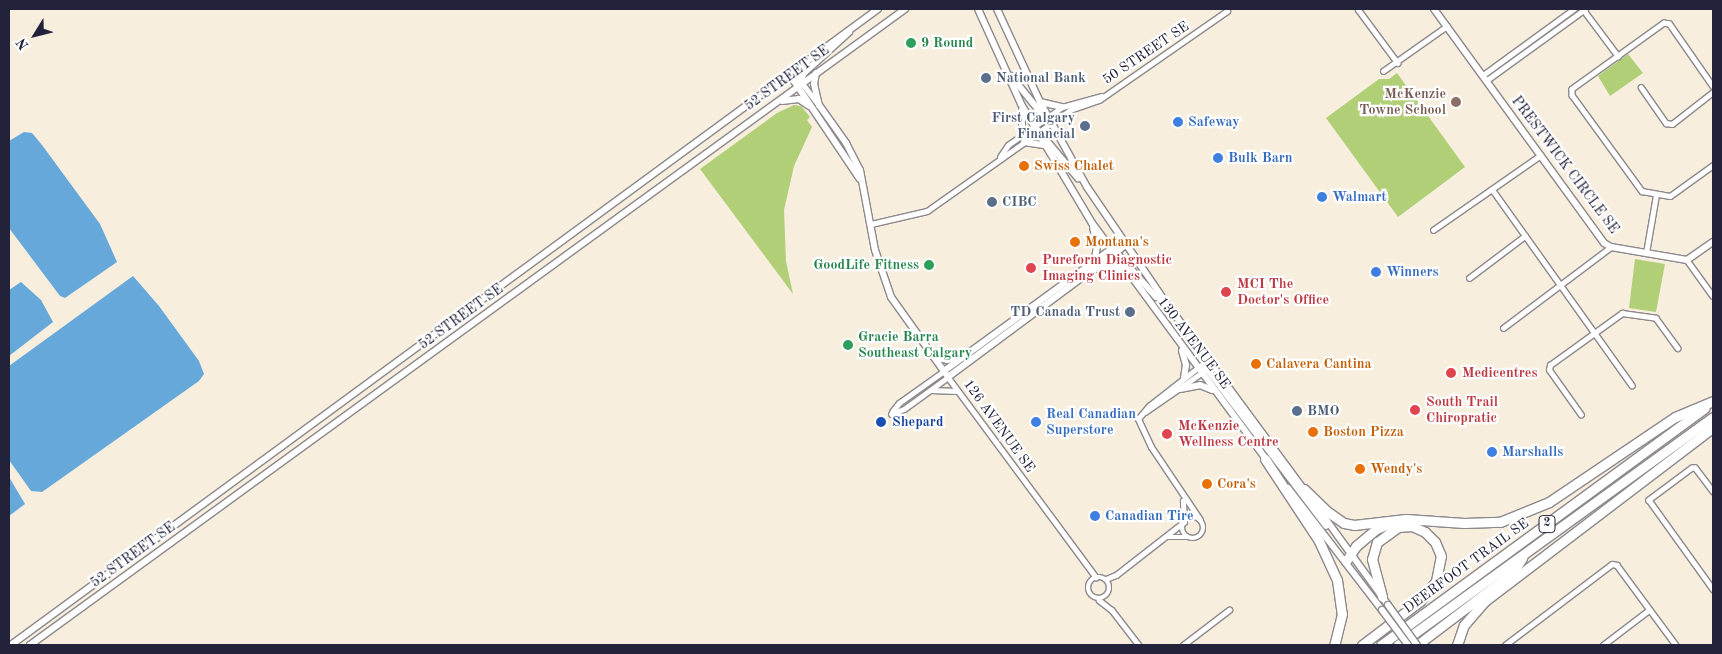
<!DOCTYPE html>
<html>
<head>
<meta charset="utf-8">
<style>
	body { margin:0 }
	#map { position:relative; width:1722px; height:654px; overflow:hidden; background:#f7eede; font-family:"Old Standard TT",serif }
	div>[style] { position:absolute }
	.green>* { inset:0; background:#b0cf77 }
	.water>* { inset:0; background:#65a8d9 }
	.roads { filter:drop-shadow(1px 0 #8c888c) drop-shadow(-1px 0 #8c888c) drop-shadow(0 1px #8c888c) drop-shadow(0 -1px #8c888c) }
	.street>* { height:4.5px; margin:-2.25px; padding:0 2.25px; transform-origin:2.25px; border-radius:2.25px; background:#fff }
	.street>.ring { margin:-2.25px; padding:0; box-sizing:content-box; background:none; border:4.5px solid #fff; border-radius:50% }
	.secondary>* { height:6px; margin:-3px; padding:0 3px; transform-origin:3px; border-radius:3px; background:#fff }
	.highway>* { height:9px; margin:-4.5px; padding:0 4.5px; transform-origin:4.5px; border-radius:4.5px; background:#fff }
	.bridges { filter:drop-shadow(1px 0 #8c888c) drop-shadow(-1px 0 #8c888c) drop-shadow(0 1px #8c888c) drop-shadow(0 -1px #8c888c) }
	.secondary-bridge>* { height:6px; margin:-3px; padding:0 3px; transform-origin:3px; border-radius:3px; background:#fff }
	.dots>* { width:14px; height:14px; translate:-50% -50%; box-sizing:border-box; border:2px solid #fff; border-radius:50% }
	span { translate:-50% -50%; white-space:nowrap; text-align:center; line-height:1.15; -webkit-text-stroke:4.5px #fff; paint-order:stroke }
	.shield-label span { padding:1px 4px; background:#fff; border:1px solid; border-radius:4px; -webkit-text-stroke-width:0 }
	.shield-label { font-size:12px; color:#22223b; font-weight:700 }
	.leisure-label { font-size:14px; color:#27864d; font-weight:700 }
	.left { translate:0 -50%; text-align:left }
	.right { translate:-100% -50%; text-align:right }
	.street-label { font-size:14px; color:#22223b }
	.service-label { font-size:14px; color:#4e5e75; font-weight:700 }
	.education-label { font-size:14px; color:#785e54; font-weight:700 }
	.shop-label { font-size:14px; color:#366cbe; font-weight:700 }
	.food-label { font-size:14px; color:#c56008; font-weight:700 }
	.health-label { font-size:14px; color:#be3a42; font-weight:700 }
	.transit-label { font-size:14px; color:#164399; font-weight:700 }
	.frame { position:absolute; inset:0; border:10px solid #22223b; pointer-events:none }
	.north { position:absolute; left:10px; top:10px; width:50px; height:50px; -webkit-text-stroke:4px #fff; paint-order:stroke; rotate:234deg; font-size:14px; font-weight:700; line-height:20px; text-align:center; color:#22223b }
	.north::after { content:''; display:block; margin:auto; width:18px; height:22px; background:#22223b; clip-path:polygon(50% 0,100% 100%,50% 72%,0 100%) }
</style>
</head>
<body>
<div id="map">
	<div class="green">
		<i style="clip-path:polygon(1628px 54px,1643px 73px,1610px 96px,1598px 76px)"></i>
		<i style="clip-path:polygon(1397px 73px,1465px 167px,1398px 217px,1326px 118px,1379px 79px,1389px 79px)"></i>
		<i style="clip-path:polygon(794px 105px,801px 106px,810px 117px,807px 120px,812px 127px,794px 166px,784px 210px,786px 261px,793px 294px,700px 169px,777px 113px)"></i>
		<i style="clip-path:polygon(1635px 259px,1665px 264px,1656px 312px,1629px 308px)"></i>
	</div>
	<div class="water">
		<i style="clip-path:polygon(24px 132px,32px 133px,42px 145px,100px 224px,117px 262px,65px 298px,60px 296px,9px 228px,9px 141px)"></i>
		<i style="clip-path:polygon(133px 276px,159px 306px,199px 361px,204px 374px,199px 381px,42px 492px,31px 491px,9px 460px,9px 366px)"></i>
		<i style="clip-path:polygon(21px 282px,41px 300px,53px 322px,9px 356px,9px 290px)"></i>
		<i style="clip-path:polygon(9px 477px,25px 504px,9px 516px)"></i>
	</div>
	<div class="roads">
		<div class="street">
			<i style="left:1358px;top:9px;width:67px;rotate:53.5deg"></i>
			<i style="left:1583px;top:9px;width:59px;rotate:53.3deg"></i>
			<i style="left:1383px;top:71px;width:78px;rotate:-35.1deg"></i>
			<i style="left:794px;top:72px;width:40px;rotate:53deg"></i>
			<i style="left:1483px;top:75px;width:112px;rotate:-36deg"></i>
			<i style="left:1487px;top:80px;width:121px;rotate:-35.9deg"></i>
			<i style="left:1641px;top:87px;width:44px;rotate:55.2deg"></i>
			<i style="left:1666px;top:123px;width:6px;rotate:9deg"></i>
			<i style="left:1672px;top:124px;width:52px;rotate:-38deg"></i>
			<i style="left:1713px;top:87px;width:77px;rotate:-124.9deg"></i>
			<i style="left:1669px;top:24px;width:5px;rotate:-169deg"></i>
			<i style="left:1664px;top:23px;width:113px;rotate:144.3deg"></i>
			<i style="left:1572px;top:89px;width:6px;rotate:90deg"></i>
			<i style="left:1572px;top:95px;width:119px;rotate:53.9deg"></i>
			<i style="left:1642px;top:191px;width:28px;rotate:10deg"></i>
			<i style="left:1670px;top:196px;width:53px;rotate:-35.8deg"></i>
			<i style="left:1000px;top:157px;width:14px;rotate:-56deg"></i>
			<i style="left:1008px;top:145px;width:66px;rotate:-35.1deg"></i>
			<i style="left:1062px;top:107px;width:41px;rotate:-15.4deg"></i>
			<i style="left:1492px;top:189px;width:241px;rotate:54.5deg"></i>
			<i style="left:871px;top:224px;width:57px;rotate:-13.1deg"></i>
			<i style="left:927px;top:211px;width:175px;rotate:-35.2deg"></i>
			<i style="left:1070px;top:110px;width:31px;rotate:-19deg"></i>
			<i style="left:1099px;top:100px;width:156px;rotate:-34.8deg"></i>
			<i style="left:1433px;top:230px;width:131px;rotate:-34.8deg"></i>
			<i style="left:1646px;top:253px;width:59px;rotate:-80.2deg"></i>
			<i style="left:1687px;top:260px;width:44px;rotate:54.2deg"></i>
			<i style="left:1469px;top:278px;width:70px;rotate:-36.9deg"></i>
			<i style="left:1503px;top:328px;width:135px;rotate:-36.9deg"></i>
			<i style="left:931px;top:390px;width:26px;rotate:2deg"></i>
			<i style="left:892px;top:412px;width:11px;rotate:-52deg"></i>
			<i style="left:899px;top:403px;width:55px;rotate:-35.4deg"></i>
			<i style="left:1145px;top:412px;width:83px;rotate:-34.7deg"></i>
			<i style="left:891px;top:414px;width:14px;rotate:-21deg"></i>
			<i style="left:904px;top:409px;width:54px;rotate:-36deg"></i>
			<i style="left:948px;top:377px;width:249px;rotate:53.5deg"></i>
			<i style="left:1581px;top:415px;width:55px;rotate:-125.4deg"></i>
			<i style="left:1549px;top:370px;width:5px;rotate:-79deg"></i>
			<i style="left:1550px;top:365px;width:89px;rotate:-35.8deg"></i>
			<i style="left:1622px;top:313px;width:34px;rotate:8deg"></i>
			<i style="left:1656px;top:318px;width:37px;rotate:54deg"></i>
			<i style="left:1713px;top:492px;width:30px;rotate:-127deg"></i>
			<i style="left:1695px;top:468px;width:3px;rotate:180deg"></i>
			<i style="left:1692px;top:468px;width:54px;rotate:143.3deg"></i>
			<i style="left:1649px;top:500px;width:110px;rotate:54.3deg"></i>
			<i class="ring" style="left:1182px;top:517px;width:17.5px;height:17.5px"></i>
			<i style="left:1200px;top:520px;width:88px;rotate:-123.9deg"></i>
			<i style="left:1151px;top:447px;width:31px;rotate:-115deg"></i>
			<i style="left:1138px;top:419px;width:17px;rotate:-50deg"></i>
			<i style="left:1149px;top:406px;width:76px;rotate:-38.1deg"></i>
			<i style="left:1168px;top:537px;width:18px"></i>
			<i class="ring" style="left:1088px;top:577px;width:17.5px;height:17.5px"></i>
			<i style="left:1106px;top:579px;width:11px;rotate:-22deg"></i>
			<i style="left:1116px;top:575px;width:86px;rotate:-37.9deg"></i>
			<i style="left:1184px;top:522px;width:21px;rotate:-93deg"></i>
			<i style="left:1099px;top:600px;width:16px;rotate:38deg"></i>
			<i style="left:1112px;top:610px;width:44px;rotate:52.4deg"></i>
			<i style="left:1183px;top:645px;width:58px;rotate:-37.3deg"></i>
			<i style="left:1505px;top:645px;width:134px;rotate:-37.1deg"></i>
			<i style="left:1612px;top:564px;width:5px;rotate:11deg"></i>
			<i style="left:1617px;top:565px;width:99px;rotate:53.6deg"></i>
			<i style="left:1603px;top:645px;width:58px;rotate:-37.3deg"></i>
		</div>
		<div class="secondary">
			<i style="left:978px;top:9px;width:104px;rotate:65.6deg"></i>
			<i style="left:1021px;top:104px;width:139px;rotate:59.2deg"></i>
			<i style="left:1092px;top:223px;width:295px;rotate:53.6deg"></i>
			<i style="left:997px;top:9px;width:102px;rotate:65.2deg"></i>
			<i style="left:1040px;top:102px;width:97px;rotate:61.1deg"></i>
			<i style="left:1087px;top:187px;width:137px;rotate:55.7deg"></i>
			<i style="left:1164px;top:300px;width:237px;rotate:53.6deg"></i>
			<i style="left:1434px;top:9px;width:289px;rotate:54deg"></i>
			<i style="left:1604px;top:243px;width:8px;rotate:30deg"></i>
			<i style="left:1611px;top:247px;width:77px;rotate:9.7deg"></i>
			<i style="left:1687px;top:260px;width:32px;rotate:-35deg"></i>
			<i style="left:816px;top:73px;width:11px;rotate:100deg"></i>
			<i style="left:814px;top:84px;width:22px;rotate:77deg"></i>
			<i style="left:819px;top:105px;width:47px;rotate:54.6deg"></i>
			<i style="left:846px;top:143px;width:30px;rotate:63deg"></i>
			<i style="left:860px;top:170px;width:81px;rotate:79.4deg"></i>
			<i style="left:875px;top:250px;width:50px;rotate:71.2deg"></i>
			<i style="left:891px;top:297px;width:98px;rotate:54.5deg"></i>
			<i style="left:948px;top:377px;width:222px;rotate:-36.6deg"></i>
			<i style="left:790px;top:75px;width:125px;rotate:56.1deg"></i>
			<i style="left:1011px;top:76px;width:62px;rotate:50.9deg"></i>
			<i style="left:798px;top:86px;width:14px;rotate:-65deg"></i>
			<i style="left:804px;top:73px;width:61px;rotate:-42.3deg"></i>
			<i style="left:782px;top:101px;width:17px;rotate:-7deg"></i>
			<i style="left:799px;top:99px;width:12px;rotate:35deg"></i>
			<i style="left:1040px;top:102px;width:23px;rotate:13deg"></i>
			<i style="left:1022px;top:110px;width:25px;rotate:90deg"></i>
			<i style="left:1035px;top:127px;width:67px;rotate:49.9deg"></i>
			<i style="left:1024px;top:142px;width:20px;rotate:9deg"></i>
			<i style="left:1093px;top:227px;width:19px;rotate:78deg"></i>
			<i style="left:1097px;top:246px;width:12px;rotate:99deg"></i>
			<i style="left:1114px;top:250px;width:63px;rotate:48.2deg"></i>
			<i style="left:1156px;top:297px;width:9px;rotate:21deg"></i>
			<i style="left:1095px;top:269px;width:18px;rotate:-6deg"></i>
			<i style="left:1113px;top:267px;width:11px;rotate:15deg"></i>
			<i style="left:1182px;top:351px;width:15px;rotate:74deg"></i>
			<i style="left:1186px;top:365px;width:13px;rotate:99deg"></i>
			<i style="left:934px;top:357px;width:13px;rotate:13deg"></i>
			<i style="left:947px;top:360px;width:16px;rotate:-14deg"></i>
			<i style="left:1198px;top:368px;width:9px;rotate:6deg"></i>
			<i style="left:1207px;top:369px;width:197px;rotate:52.8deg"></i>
			<i style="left:944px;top:371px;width:220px;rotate:-36.1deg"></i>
			<i style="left:1180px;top:389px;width:20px;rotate:-11deg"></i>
			<i style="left:1200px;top:385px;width:13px;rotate:23deg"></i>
			<i style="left:1288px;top:488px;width:154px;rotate:52.4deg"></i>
			<i style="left:1314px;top:503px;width:126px;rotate:54deg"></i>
			<i style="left:11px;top:645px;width:1075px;rotate:-36.26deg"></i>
			<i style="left:30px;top:645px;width:1082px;rotate:-36.01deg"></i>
		</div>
		<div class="highway">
			<i style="left:1265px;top:459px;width:98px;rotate:56.6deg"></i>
			<i style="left:1319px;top:541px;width:43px;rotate:65.2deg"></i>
			<i style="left:1337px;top:580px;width:34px;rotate:82deg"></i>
			<i style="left:1342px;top:614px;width:32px;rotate:104deg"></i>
			<i style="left:1304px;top:489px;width:33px;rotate:44deg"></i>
			<i style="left:1328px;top:512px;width:19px;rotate:35deg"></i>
			<i style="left:1344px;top:523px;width:10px;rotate:11deg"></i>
			<i style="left:1354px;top:525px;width:52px;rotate:-6.6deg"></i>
			<i style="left:1406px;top:519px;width:58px;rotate:3.9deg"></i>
			<i style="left:1464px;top:523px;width:36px;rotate:-2deg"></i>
			<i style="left:1500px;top:522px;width:53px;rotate:-22.2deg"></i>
			<i style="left:1549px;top:502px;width:152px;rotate:-34deg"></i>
			<i style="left:1675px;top:417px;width:41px;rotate:-22.8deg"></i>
			<i style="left:1346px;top:561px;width:18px;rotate:-56deg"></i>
			<i style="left:1356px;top:546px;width:26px;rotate:-40deg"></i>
			<i style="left:1376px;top:529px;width:17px;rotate:-21deg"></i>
			<i style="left:1362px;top:645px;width:73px;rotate:-37.2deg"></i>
			<i style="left:1420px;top:601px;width:26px;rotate:-51deg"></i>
			<i style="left:1436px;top:581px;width:25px;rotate:-79deg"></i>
			<i style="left:1441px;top:556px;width:15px;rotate:-113deg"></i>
			<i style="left:1435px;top:542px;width:14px;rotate:-135deg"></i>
			<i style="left:1425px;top:532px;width:14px;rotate:-155deg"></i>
			<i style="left:1412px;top:526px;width:14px;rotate:176deg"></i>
			<i style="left:1398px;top:527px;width:26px;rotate:144deg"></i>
			<i style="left:1377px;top:542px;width:18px;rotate:106deg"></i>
			<i style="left:1372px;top:559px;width:39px;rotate:75deg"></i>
			<i style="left:1381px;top:645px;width:401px;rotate:-36.2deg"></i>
			<i style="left:1398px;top:645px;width:389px;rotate:-35.9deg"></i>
			<i style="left:1417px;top:645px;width:121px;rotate:-37.2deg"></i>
			<i style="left:1513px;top:572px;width:17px;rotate:-57deg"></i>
			<i style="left:1457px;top:645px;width:21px;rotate:-71deg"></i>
			<i style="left:1464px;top:625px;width:32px;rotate:-49deg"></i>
			<i style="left:1485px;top:601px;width:287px;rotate:-37.3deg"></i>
		</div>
	</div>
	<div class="bridges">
		<div class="secondary-bridge">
			<i style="left:1388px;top:605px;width:49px;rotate:54.1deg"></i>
			<i style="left:1382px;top:610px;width:44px;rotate:53.4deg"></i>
		</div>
	</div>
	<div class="dots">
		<i style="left:911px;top:43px;background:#2e9e5b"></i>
		<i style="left:986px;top:78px;background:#5c6f8a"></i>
		<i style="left:1456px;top:102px;background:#8d6e63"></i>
		<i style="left:1178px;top:122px;background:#3f7fe0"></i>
		<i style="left:1085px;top:126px;background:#5c6f8a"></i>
		<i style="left:1218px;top:158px;background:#3f7fe0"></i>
		<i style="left:1024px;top:166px;background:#e8710a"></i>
		<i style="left:1322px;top:197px;background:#3f7fe0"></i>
		<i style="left:992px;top:202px;background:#5c6f8a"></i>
		<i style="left:1075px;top:242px;background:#e8710a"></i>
		<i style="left:929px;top:265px;background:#2e9e5b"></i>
		<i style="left:1031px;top:268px;background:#e0444e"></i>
		<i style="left:1376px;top:272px;background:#3f7fe0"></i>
		<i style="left:1226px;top:292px;background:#e0444e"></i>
		<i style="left:1130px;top:312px;background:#5c6f8a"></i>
		<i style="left:848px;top:345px;background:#2e9e5b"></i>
		<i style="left:1256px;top:364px;background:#e8710a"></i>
		<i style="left:1451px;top:373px;background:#e0444e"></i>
		<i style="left:1415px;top:410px;background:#e0444e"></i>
		<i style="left:1297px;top:411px;background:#5c6f8a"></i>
		<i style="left:881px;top:422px;background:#1a4fb4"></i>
		<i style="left:1036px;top:422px;background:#3f7fe0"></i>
		<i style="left:1313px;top:432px;background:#e8710a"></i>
		<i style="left:1167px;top:434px;background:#e0444e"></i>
		<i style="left:1492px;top:452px;background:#3f7fe0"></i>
		<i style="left:1360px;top:469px;background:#e8710a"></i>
		<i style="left:1207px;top:484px;background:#e8710a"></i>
		<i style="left:1095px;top:516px;background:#3f7fe0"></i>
	</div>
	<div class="shield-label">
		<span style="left:1547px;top:524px">2</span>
	</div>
	<div class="leisure-label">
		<span class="left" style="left:921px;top:43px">9 Round</span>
		<span class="right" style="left:919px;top:265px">GoodLife Fitness</span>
		<span class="left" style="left:858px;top:345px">Gracie Barra<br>Southeast Calgary</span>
	</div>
	<div class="street-label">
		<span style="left:1146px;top:53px;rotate:-34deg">50 STREET SE</span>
		<span style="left:787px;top:78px;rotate:-36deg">52 STREET SE</span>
		<span style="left:1565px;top:165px;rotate:53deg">PRESTWICK CIRCLE SE</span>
		<span style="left:461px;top:317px;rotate:-36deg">52 STREET SE</span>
		<span style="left:1194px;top:343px;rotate:53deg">130 AVENUE SE</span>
		<span style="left:999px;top:426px;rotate:54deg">126 AVENUE SE</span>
		<span style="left:133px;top:555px;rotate:-36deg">52 STREET SE</span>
		<span style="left:1466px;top:566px;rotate:-36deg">DEERFOOT TRAIL SE</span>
	</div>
	<div class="service-label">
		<span class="left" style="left:996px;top:78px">National Bank</span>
		<span class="right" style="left:1075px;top:126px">First Calgary<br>Financial</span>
		<span class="left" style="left:1002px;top:202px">CIBC</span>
		<span class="right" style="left:1120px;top:312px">TD Canada Trust</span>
		<span class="left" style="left:1307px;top:411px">BMO</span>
	</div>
	<div class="education-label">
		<span class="right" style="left:1446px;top:102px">McKenzie<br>Towne School</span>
	</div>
	<div class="shop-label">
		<span class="left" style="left:1188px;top:122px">Safeway</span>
		<span class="left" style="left:1228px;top:158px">Bulk Barn</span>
		<span class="left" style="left:1332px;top:197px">Walmart</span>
		<span class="left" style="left:1386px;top:272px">Winners</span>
		<span class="left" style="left:1046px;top:422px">Real Canadian<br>Superstore</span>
		<span class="left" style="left:1502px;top:452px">Marshalls</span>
		<span class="left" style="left:1105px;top:516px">Canadian Tire</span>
	</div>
	<div class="food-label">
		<span class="left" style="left:1034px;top:166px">Swiss Chalet</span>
		<span class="left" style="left:1085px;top:242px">Montana's</span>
		<span class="left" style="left:1266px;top:364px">Calavera Cantina</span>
		<span class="left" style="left:1323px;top:432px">Boston Pizza</span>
		<span class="left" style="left:1370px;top:469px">Wendy's</span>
		<span class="left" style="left:1217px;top:484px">Cora's</span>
	</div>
	<div class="health-label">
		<span class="left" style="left:1042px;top:268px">Pureform Diagnostic<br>Imaging Clinics</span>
		<span class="left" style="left:1237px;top:292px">MCI The<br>Doctor's Office</span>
		<span class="left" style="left:1462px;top:373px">Medicentres</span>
		<span class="left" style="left:1426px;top:410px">South Trail<br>Chiropratic</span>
		<span class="left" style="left:1178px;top:434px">McKenzie<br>Wellness Centre</span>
	</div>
	<div class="transit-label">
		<span class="left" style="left:892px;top:422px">Shepard</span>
	</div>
	<div class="frame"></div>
	<div class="north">N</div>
</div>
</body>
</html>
